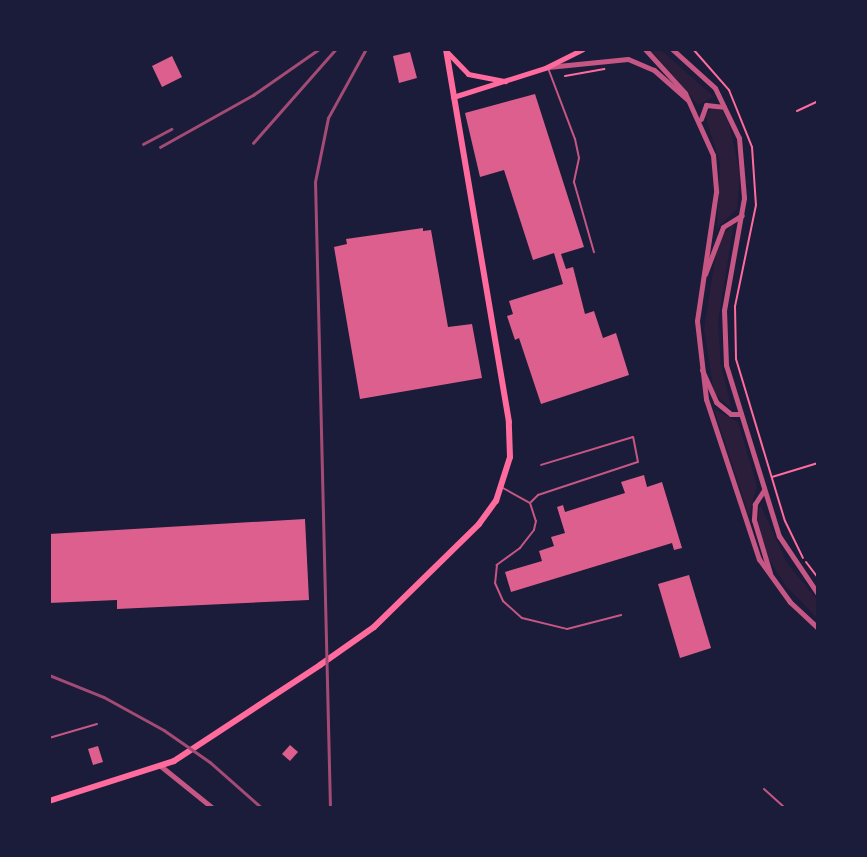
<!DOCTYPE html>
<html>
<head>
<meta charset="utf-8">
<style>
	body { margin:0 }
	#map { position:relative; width:867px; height:857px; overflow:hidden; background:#1b1b3a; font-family:"Public Sans",sans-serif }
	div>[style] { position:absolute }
	.green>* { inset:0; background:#2a1e3b }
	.building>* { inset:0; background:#dd5f8e }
	.path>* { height:2px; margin:-1px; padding:0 1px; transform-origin:1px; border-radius:1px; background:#ff6b9d }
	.service>* { height:2px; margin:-1px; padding:0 1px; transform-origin:1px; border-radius:1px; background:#c65784 }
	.minor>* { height:4.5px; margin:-2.25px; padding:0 2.25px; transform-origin:2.25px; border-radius:2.25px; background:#c65784 }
	.tertiary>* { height:5px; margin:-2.5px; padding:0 2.5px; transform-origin:2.5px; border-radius:2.5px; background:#c65784 }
	.secondary>* { height:5px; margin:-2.5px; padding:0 2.5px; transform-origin:2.5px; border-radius:2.5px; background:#ff6b9d }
	.primary>* { height:6px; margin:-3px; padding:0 3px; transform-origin:3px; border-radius:3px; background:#ff6b9d }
	.rail>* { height:2.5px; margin:-1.25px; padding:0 1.25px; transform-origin:1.25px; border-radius:1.25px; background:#a44b75 }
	span { translate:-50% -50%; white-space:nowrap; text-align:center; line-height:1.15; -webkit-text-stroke:5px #1b1b3a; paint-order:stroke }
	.frame { position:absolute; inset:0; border:51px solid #1b1b3a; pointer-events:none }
</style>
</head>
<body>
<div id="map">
	<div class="green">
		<i style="clip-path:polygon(650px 49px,660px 49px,714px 97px,698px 105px)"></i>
		<i style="clip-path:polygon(713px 107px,722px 110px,729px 124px,740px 173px,737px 209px,717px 228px,720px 163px,705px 115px)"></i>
		<i style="clip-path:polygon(734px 223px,718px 322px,721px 366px,732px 409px,714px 393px,704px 329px,718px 241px)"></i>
		<i style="clip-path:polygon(714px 409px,738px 422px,757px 486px,749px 516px)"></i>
		<i style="clip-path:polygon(760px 504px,787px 563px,818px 601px,818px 619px,786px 586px,768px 558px,757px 522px)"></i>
	</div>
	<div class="building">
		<i style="clip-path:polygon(410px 52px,417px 78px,399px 83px,393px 56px)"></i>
		<i style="clip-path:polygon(172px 56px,182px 77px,162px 87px,152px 66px)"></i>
		<i style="clip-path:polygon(535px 94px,584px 247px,561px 254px,566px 269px,573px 267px,585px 314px,594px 311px,603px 338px,616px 333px,629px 375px,541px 404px,519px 338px,515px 340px,507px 316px,513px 314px,509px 301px,563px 284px,554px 253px,533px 260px,504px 170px,480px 177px,465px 113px)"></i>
		<i style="clip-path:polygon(423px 228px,423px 231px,431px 230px,448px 327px,472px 324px,482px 378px,360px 399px,334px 247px,347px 244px,346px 239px)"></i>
		<i style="clip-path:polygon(644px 475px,647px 487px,662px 482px,682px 548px,674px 550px,672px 543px,511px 592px,505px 572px,542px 561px,539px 551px,554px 546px,551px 537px,565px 533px,557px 507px,563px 505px,565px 512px,625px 493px,621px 482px)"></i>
		<i style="clip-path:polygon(305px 519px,309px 600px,117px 609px,117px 600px,49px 603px,49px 534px)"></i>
		<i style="clip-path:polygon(689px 575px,711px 648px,680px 658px,658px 584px)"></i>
		<i style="clip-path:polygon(290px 745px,298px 752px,290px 761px,282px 754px)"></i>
		<i style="clip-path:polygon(98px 746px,103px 762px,93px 765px,88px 749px)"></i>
	</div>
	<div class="path">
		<i style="left:693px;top:49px;width:55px;rotate:48.7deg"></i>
		<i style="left:729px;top:90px;width:61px;rotate:68deg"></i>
		<i style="left:752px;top:147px;width:58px;rotate:86.1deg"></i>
		<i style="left:756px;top:205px;width:103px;rotate:101.7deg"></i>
		<i style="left:735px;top:306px;width:53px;rotate:88.9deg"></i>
		<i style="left:736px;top:359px;width:169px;rotate:73.2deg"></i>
		<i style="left:785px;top:521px;width:41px;rotate:64.1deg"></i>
		<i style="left:565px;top:76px;width:40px;rotate:-10deg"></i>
		<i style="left:797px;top:111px;width:23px;rotate:-25deg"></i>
		<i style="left:772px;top:477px;width:48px;rotate:-16.9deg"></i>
		<i style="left:806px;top:562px;width:20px;rotate:53deg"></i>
	</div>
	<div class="service">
		<i style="left:548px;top:68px;width:76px;rotate:69.2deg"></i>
		<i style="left:575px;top:139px;width:19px;rotate:78deg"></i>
		<i style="left:579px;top:158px;width:25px;rotate:102deg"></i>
		<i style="left:574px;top:182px;width:73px;rotate:74.1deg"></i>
		<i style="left:503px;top:488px;width:31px;rotate:29deg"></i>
		<i style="left:530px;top:503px;width:19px;rotate:72deg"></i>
		<i style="left:536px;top:521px;width:9px;rotate:103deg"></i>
		<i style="left:534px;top:530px;width:23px;rotate:128deg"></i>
		<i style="left:520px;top:548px;width:29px;rotate:144deg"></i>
		<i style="left:497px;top:565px;width:18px;rotate:96deg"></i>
		<i style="left:495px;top:583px;width:20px;rotate:66deg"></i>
		<i style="left:503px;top:601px;width:25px;rotate:42deg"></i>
		<i style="left:522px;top:618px;width:46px;rotate:13.7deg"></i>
		<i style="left:567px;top:629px;width:56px;rotate:-14.5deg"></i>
		<i style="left:531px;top:502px;width:10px;rotate:-45deg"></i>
		<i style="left:538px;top:495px;width:105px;rotate:-18.3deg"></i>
		<i style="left:638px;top:462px;width:25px;rotate:-101deg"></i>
		<i style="left:633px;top:437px;width:96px;rotate:163.1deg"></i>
		<i style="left:49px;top:738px;width:50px;rotate:-16.3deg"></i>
		<i style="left:764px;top:789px;width:28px;rotate:42deg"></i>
	</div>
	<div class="minor">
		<i style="left:161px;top:766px;width:67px;rotate:38.9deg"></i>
	</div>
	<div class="tertiary">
		<i style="left:645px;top:49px;width:59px;rotate:47.7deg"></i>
		<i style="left:685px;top:93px;width:68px;rotate:65.7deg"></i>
		<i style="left:713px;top:155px;width:37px;rotate:85deg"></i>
		<i style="left:716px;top:192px;width:130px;rotate:98.4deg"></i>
		<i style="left:697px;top:321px;width:79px;rotate:83.4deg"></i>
		<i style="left:706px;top:399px;width:169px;rotate:71.7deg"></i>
		<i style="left:759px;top:559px;width:53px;rotate:54.2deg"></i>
		<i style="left:790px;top:602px;width:38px;rotate:43deg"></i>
		<i style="left:672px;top:49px;width:58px;rotate:42.2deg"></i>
		<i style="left:715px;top:88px;width:55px;rotate:64.4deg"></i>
		<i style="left:739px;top:138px;width:60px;rotate:85.2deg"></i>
		<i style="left:744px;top:198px;width:114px;rotate:100.1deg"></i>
		<i style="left:724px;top:310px;width:55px;rotate:87.9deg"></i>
		<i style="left:726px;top:365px;width:179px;rotate:72.8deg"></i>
		<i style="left:779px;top:536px;width:70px;rotate:56.1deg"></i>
		<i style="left:548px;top:67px;width:80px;rotate:-5.7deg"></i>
		<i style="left:628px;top:59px;width:28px;rotate:23deg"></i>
		<i style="left:654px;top:70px;width:45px;rotate:41.4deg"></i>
		<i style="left:701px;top:119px;width:15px;rotate:-70deg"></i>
		<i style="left:706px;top:105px;width:18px;rotate:6deg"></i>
		<i style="left:705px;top:274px;width:50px;rotate:-69deg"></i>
		<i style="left:723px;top:227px;width:22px;rotate:-32deg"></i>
		<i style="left:702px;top:370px;width:35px;rotate:66deg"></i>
		<i style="left:716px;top:402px;width:19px;rotate:39deg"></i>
		<i style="left:731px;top:414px;width:10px"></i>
		<i style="left:764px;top:490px;width:17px;rotate:123deg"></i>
		<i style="left:755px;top:504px;width:16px;rotate:94deg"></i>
		<i style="left:754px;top:520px;width:55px;rotate:73.2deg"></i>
	</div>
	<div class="secondary">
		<i style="left:447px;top:52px;width:30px;rotate:46deg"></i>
		<i style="left:468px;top:74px;width:38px;rotate:11deg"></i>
		<i style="left:453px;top:97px;width:96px;rotate:-17.5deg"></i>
		<i style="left:545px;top:68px;width:42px;rotate:-26.6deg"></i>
	</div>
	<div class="primary">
		<i style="left:49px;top:801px;width:131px;rotate:-17.7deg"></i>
		<i style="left:174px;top:761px;width:175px;rotate:-33.3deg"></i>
		<i style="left:320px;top:665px;width:66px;rotate:-35.1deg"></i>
		<i style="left:374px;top:627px;width:147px;rotate:-44.4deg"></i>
		<i style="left:479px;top:524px;width:29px;rotate:-54deg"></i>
		<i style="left:496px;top:501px;width:46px;rotate:-72.3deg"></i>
		<i style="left:510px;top:457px;width:35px;rotate:-92deg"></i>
		<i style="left:509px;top:422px;width:378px;rotate:-99.6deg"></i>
	</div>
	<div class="rail">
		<i style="left:253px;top:143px;width:125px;rotate:-48.6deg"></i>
		<i style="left:143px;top:144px;width:32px;rotate:-28deg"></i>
		<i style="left:160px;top:147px;width:107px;rotate:-29.2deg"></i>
		<i style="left:253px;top:95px;width:80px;rotate:-34.9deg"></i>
		<i style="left:49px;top:675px;width:59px;rotate:21.8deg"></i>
		<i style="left:104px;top:697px;width:68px;rotate:28.8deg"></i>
		<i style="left:164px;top:730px;width:56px;rotate:34.8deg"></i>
		<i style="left:210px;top:762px;width:69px;rotate:41.5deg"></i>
		<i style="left:330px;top:808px;width:626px;rotate:-91.37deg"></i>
		<i style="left:315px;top:182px;width:65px;rotate:-78.5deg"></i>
		<i style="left:328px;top:118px;width:79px;rotate:-61.2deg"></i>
	</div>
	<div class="frame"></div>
</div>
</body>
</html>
